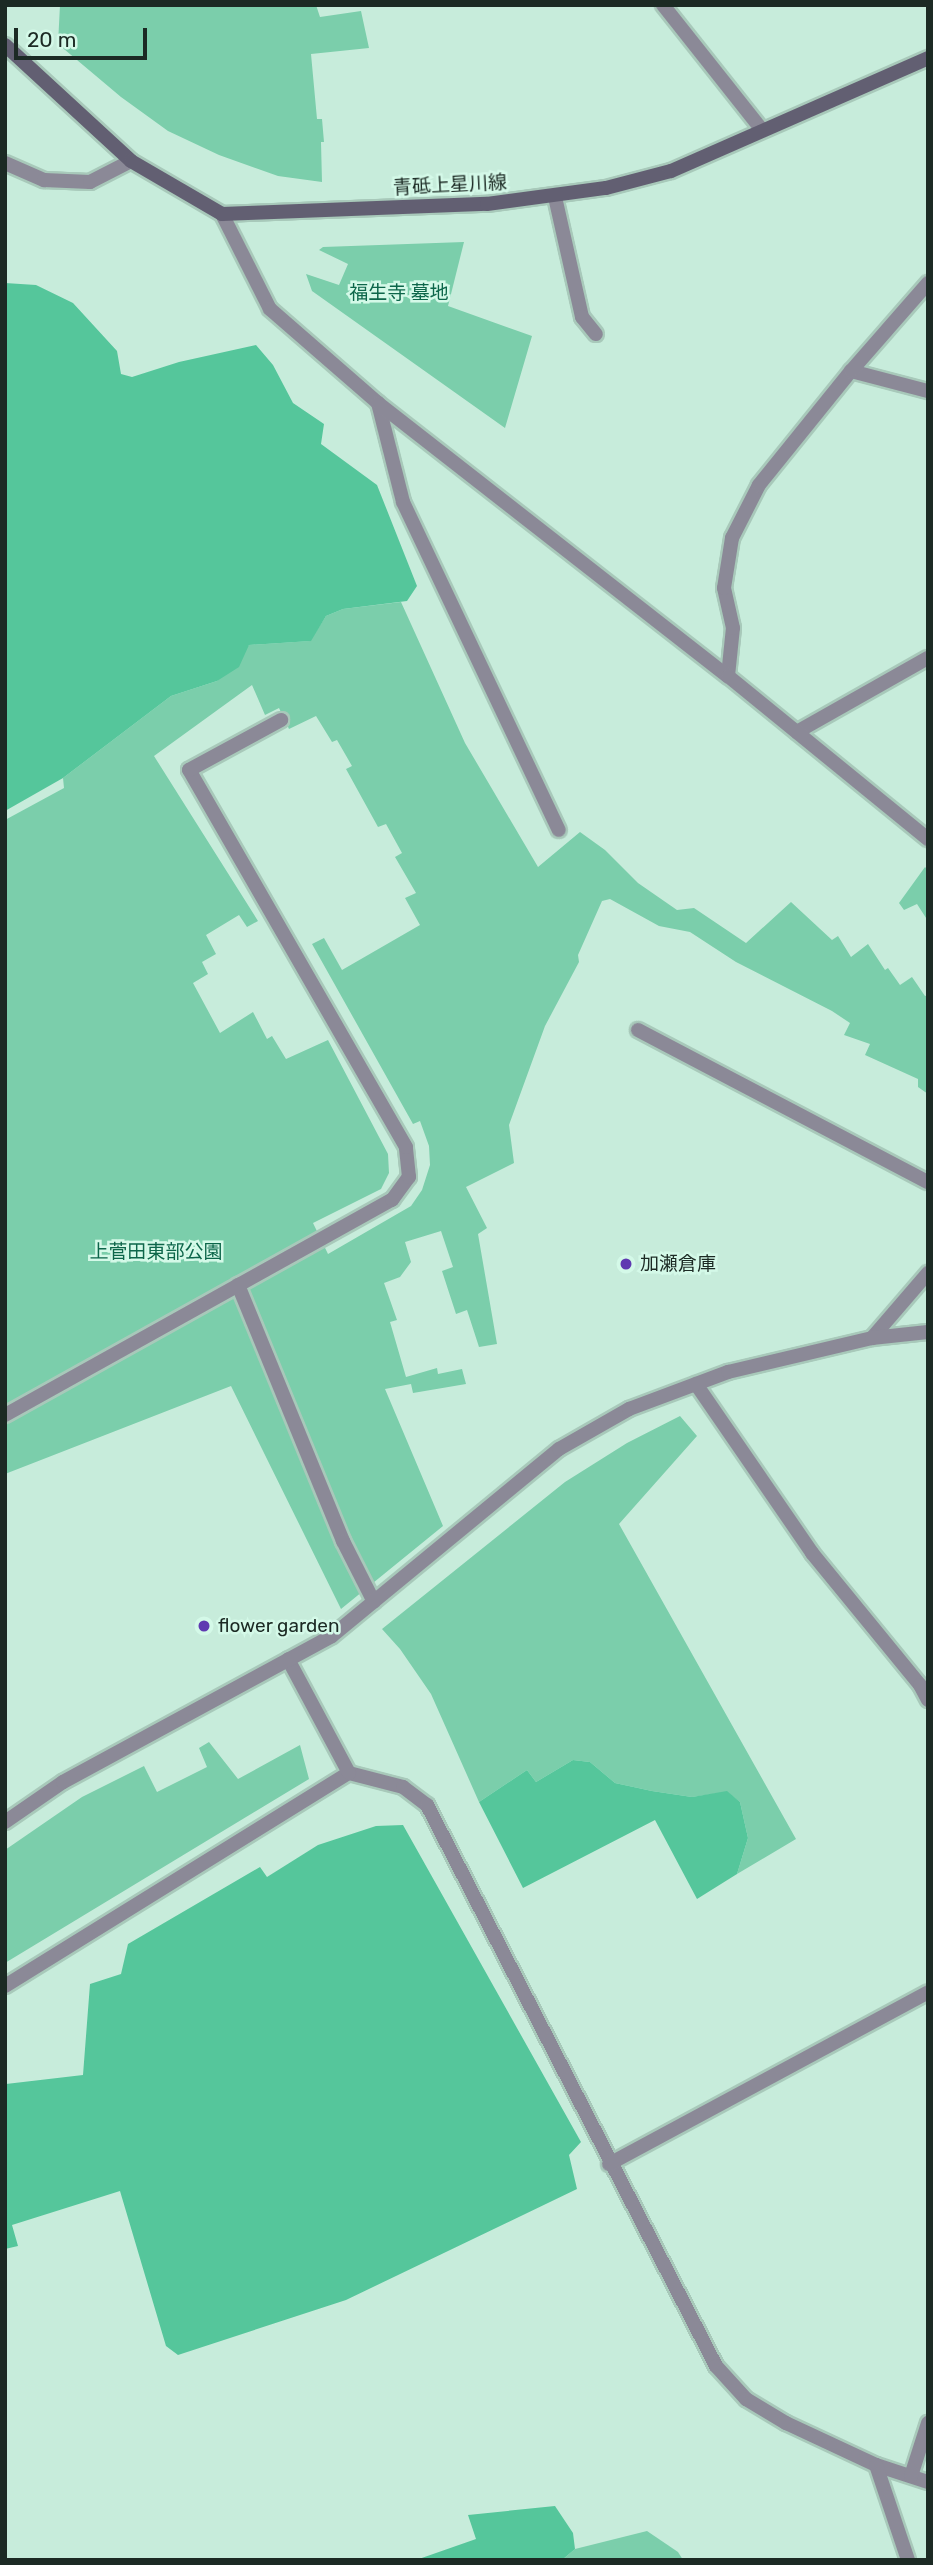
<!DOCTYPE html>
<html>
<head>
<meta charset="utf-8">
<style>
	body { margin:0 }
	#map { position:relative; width:933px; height:2565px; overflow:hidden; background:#c7ecdb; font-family:Rubik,"Noto Sans JP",sans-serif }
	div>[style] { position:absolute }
	.green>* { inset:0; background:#7bceab }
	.forest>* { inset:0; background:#55c69b }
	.roads { filter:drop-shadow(2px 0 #a8c9ba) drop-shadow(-2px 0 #a8c9ba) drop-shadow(0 2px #a8c9ba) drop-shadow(0 -2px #a8c9ba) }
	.service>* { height:14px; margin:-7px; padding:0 7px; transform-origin:7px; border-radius:7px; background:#8b8997 }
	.minor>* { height:14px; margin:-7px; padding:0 7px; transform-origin:7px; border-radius:7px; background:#8b8997 }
	.tertiary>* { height:14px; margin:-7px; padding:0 7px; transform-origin:7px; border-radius:7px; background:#8b8997 }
	.secondary>* { height:14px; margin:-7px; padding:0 7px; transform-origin:7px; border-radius:7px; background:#625f72 }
	.dots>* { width:19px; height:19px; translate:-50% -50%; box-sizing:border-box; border:4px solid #d4f9e8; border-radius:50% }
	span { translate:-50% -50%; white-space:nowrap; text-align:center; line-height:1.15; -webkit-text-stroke:5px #d4f9e8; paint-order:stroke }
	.street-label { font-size:19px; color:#1c2a24 }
	.park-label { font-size:19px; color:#0d664a }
	.poi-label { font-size:19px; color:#1c2a24 }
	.left { translate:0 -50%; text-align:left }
	.frame { position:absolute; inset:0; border:7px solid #1c2a24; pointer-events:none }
	.scale { position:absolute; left:14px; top:28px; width:133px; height:32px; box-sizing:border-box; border:4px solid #1c2a24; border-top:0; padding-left:9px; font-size:21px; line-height:24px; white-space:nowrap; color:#1c2a24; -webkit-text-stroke:5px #d4f9e8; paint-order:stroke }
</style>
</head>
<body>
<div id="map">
	<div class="green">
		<i style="clip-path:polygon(60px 5px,316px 5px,320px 17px,361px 11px,369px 48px,311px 54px,317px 119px,322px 119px,324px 142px,321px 142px,322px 182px,278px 176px,219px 155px,168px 131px,121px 97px,58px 44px)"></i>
		<i style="clip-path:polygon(464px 242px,448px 306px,532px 336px,505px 428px,312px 291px,306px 274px,339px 285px,348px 264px,319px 250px,323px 247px)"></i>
		<i style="clip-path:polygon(evenodd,401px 602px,465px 743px,538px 867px,580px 832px,605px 850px,638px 883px,677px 910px,694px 908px,746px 943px,791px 902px,832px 940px,838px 936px,851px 957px,868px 944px,885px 970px,888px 968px,900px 985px,912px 977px,925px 996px,928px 995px,928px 1094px,918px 1087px,918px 1079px,865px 1055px,870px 1044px,844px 1035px,850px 1023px,832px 1011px,736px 962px,690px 932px,659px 926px,610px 899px,602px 901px,578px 955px,579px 962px,545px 1026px,509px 1125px,514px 1163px,466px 1187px,487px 1228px,478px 1234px,497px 1344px,479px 1347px,467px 1310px,456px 1314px,442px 1271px,453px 1267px,441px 1231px,405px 1242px,411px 1262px,400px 1277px,384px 1283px,397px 1320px,390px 1322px,406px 1377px,437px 1368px,438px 1374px,462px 1369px,466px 1384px,413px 1393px,411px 1384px,385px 1389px,443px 1526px,341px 1609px,231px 1386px,5px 1474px,5px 820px,64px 788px,63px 778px,171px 696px,217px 681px,249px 645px,310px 641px,326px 616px,343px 609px,401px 602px,252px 685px,265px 715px,279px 708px,289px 729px,316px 716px,332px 742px,337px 740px,352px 766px,346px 769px,378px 827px,386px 824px,402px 853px,395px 857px,416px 893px,405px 898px,420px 925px,342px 970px,324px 938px,312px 944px,413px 1124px,420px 1121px,429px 1146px,430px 1165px,422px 1190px,411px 1206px,328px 1254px,313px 1223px,381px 1189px,389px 1173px,388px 1154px,328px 1040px,286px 1059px,272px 1036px,267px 1039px,253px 1012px,220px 1033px,193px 983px,208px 974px,202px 962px,216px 954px,206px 935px,239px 915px,247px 927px,258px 921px,154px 756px,252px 685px)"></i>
		<i style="clip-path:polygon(925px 867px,928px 870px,928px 921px,917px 904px,904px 910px,899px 903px)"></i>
		<i style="clip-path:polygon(680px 1416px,697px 1436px,619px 1524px,796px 1839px,737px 1874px,748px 1838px,740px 1802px,727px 1792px,692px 1797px,652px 1791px,615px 1783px,590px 1762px,573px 1760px,536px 1782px,527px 1770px,479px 1802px,431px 1694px,400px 1649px,382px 1629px,565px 1482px,627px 1443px)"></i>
		<i style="clip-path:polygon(209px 1742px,238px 1779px,300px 1745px,309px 1779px,5px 1963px,5px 1850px,82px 1797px,144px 1766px,157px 1792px,207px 1767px,199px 1748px)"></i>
		<i style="clip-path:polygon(647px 2531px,678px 2552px,683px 2560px,562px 2560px,575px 2549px)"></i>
	</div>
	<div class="forest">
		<i style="clip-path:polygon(5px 283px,36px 285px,73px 303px,117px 351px,121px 374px,132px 377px,179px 362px,256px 345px,273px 365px,293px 403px,324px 424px,321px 444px,377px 485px,417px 586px,407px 601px,343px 609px,326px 616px,311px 641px,249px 645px,239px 667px,217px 681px,171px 696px,63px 778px,5px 811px)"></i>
		<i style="clip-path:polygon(573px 1760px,590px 1762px,615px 1783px,652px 1791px,692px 1797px,727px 1791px,740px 1802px,748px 1838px,737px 1874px,697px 1899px,655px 1820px,523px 1888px,479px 1802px,527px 1770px,536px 1782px)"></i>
		<i style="clip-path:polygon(403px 1825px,581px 2142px,569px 2155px,577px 2189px,346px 2300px,178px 2355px,166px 2346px,120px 2191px,12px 2225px,18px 2246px,5px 2249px,5px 2086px,6px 2084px,83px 2075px,90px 1984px,121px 1974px,128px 1944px,260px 1867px,267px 1877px,318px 1845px,376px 1826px)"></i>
		<i style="clip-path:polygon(555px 2506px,573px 2533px,575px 2549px,562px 2560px,416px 2560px,476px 2539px,468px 2515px)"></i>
	</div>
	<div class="roads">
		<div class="service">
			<i style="left:555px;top:197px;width:123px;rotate:77.3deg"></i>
			<i style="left:582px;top:317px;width:22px;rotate:51deg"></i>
			<i style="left:851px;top:371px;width:80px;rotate:14.6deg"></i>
			<i style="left:797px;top:732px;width:150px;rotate:-29.5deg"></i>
			<i style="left:238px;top:1285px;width:277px;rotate:67.7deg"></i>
			<i style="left:343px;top:1541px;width:68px;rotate:63.1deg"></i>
			<i style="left:5px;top:1415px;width:443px;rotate:-29.1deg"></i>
			<i style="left:392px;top:1200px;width:29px;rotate:-54deg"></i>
			<i style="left:409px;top:1177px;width:30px;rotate:-96deg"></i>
			<i style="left:406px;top:1147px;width:435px;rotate:-119.9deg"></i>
			<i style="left:189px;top:770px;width:105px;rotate:-28.5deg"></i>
			<i style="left:349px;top:1773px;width:56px;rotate:14.5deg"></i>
			<i style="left:403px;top:1787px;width:30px;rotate:37deg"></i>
			<i style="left:427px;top:1805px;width:631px;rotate:62.74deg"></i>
			<i style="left:716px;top:2366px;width:45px;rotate:47.7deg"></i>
			<i style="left:746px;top:2399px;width:47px;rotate:31deg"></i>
			<i style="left:786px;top:2423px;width:99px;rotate:25deg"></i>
			<i style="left:876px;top:2465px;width:55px;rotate:18.1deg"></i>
			<i style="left:5px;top:1986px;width:405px;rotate:-31.8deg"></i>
			<i style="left:349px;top:1773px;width:129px;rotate:-118.2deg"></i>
			<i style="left:609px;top:2164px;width:362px;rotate:-28.3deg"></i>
			<i style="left:876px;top:2465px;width:100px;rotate:71.4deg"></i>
			<i style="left:911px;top:2476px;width:56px;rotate:-72.2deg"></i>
		</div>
		<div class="minor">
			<i style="left:663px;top:5px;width:159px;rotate:51.6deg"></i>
			<i style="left:5px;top:163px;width:43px;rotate:23.6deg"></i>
			<i style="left:44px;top:180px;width:46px;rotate:2.5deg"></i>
			<i style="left:90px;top:182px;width:46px;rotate:-27.1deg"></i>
			<i style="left:378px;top:403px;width:102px;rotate:75.8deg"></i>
			<i style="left:403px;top:502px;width:363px;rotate:64.6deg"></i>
			<i style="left:728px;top:676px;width:48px;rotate:-84.1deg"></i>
			<i style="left:733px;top:628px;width:41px;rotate:-102.7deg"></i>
			<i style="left:724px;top:588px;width:51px;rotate:-80.9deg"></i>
			<i style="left:732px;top:538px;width:59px;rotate:-63deg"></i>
			<i style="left:759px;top:485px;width:146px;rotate:-51.1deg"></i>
			<i style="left:851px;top:371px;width:117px;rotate:-48.8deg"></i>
			<i style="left:638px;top:1030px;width:327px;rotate:27.7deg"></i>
			<i style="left:872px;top:1338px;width:86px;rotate:-49.3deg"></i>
			<i style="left:696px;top:1384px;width:205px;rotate:55.5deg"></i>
			<i style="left:812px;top:1553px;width:171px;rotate:50.7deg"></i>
			<i style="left:920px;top:1685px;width:17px;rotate:62deg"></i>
			<i style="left:5px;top:1822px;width:70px;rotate:-34.6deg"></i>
			<i style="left:63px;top:1782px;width:306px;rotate:-28.5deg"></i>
			<i style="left:332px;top:1636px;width:294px;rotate:-39.5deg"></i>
			<i style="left:559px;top:1449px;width:81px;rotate:-29.7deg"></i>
			<i style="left:629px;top:1409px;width:106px;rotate:-20.5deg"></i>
			<i style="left:728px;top:1372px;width:148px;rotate:-13.3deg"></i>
			<i style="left:872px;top:1338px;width:56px;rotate:-6.1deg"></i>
		</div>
		<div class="tertiary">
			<i style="left:222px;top:214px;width:106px;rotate:63.2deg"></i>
			<i style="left:270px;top:309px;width:143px;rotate:41deg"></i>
			<i style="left:378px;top:403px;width:444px;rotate:38deg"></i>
			<i style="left:728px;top:676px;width:258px;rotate:39.2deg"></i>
		</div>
		<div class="secondary">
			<i style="left:5px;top:45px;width:171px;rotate:42.6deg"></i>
			<i style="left:131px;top:161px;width:105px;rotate:30.2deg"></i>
			<i style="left:222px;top:214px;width:265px;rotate:-2.2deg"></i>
			<i style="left:487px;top:204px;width:120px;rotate:-7.7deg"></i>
			<i style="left:606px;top:188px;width:67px;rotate:-14.7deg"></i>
			<i style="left:671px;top:171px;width:281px;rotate:-23.7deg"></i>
		</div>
	</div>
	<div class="dots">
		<i style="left:626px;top:1264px;background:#5f39b1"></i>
		<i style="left:204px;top:1626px;background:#5f39b1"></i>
	</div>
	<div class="street-label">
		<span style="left:450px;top:185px;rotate:-3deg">青砥上星川線</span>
	</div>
	<div class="park-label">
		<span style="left:399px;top:293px">福生寺 墓地</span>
		<span style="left:156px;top:1252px">上菅田東部公園</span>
	</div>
	<div class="poi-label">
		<span class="left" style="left:640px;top:1264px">加瀬倉庫</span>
		<span class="left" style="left:218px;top:1626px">flower garden</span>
	</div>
	<div class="frame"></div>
	<div class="scale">20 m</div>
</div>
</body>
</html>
